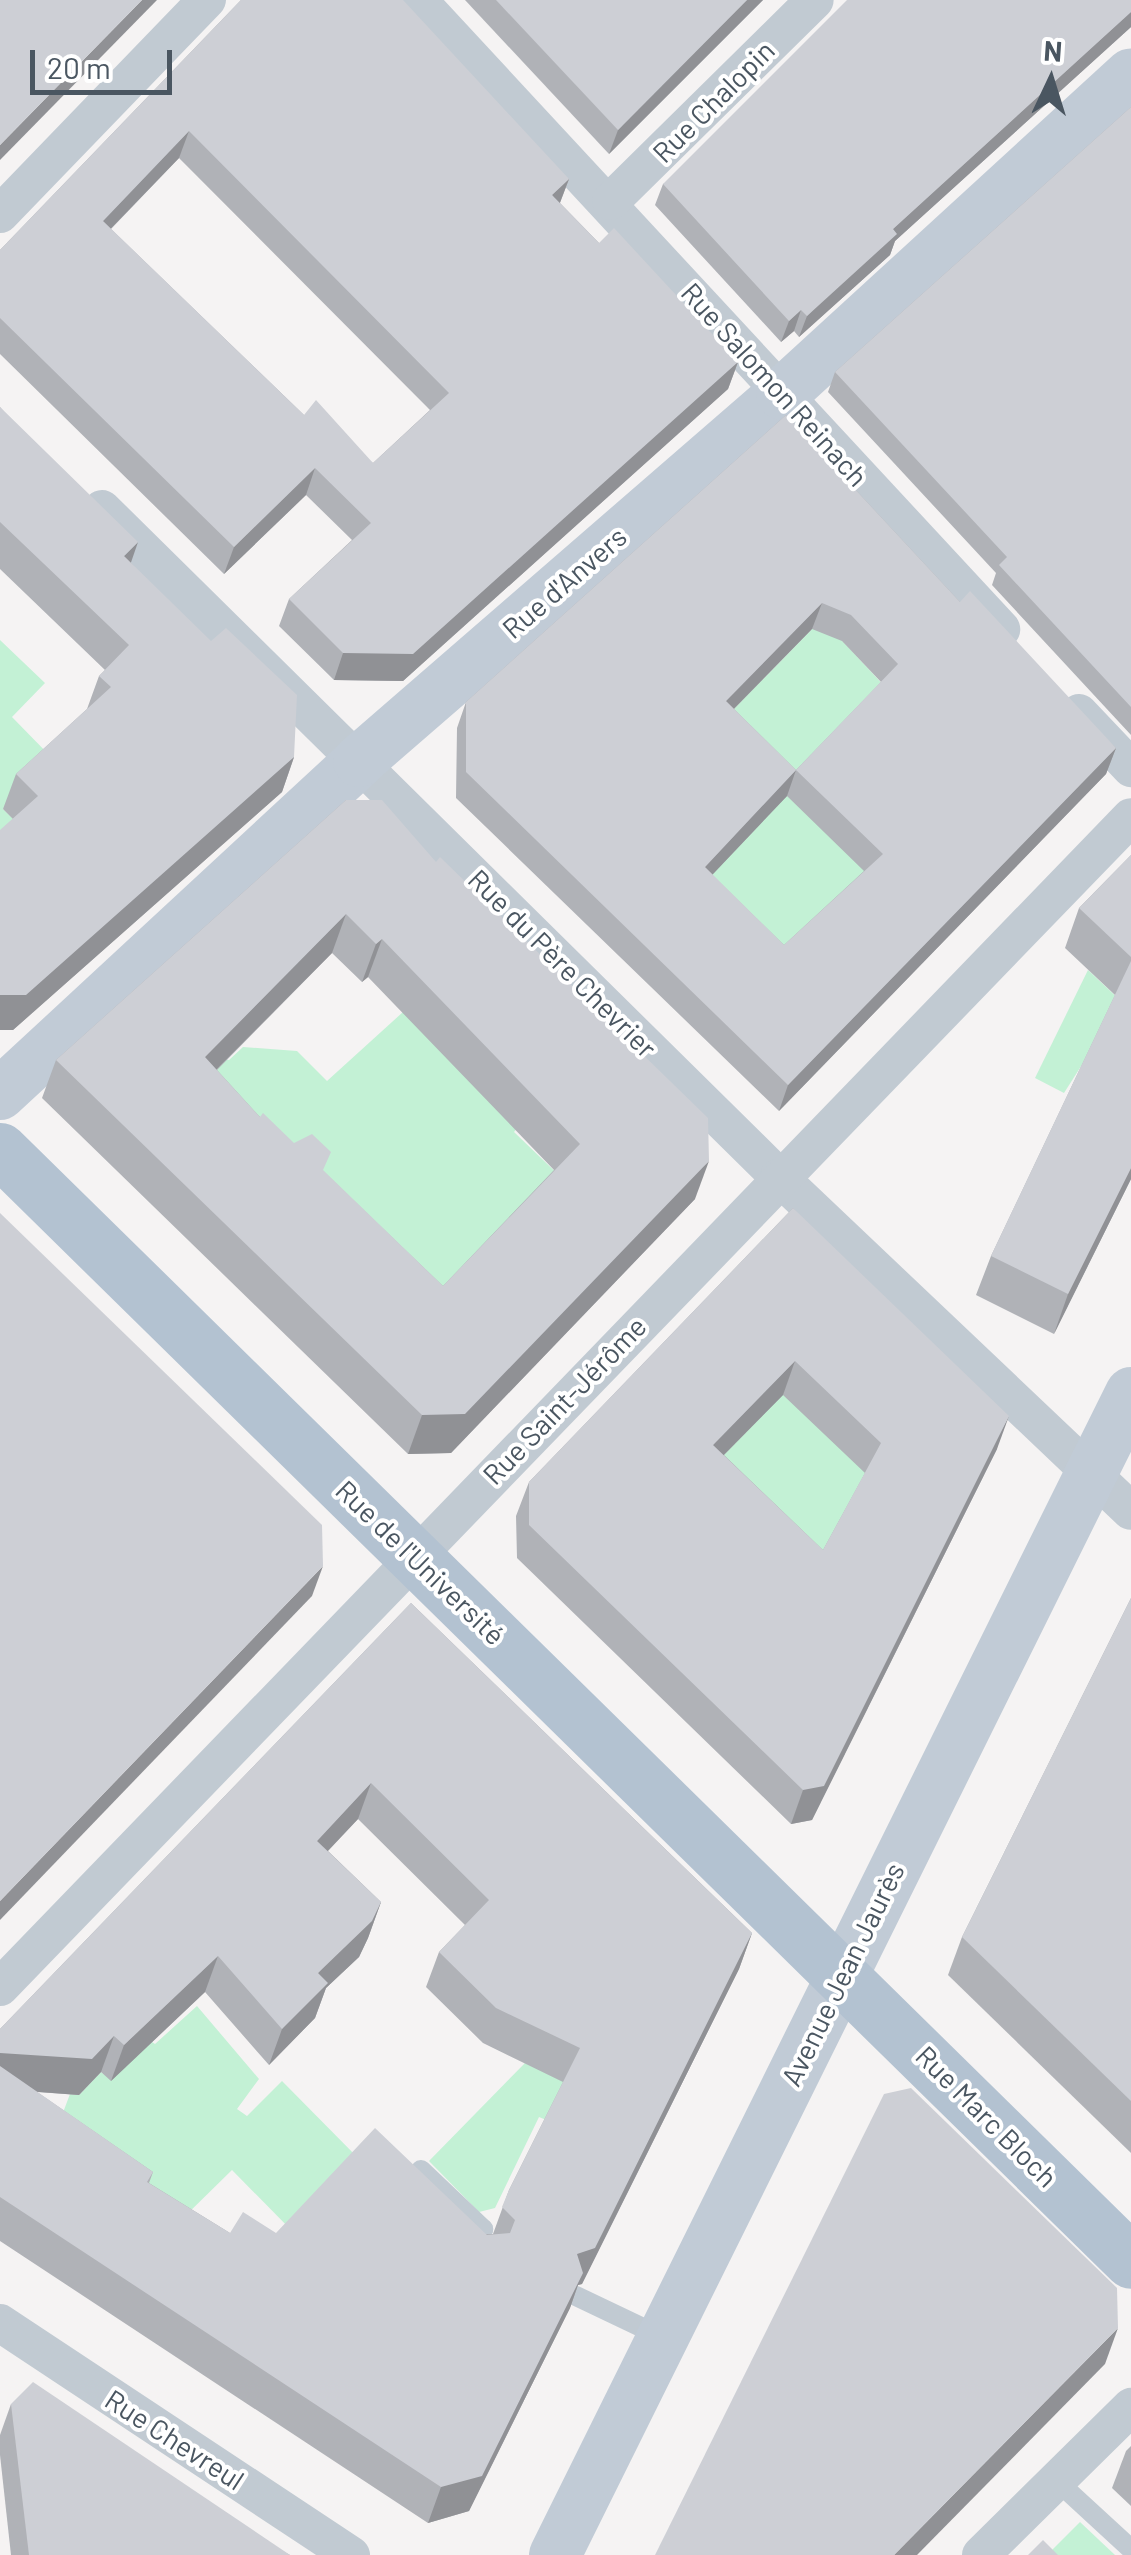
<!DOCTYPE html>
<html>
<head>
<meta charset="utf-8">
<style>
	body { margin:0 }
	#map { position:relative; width:1131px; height:2555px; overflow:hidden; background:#f5f3f3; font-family:Barlow,sans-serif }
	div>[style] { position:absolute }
	.green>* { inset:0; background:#c3f1d5 }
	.lane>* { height:20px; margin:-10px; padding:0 10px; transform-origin:10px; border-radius:10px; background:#c1cad2 }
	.street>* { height:38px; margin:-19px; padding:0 19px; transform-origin:19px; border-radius:19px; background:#c1cad2 }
	.secondary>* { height:52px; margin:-26px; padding:0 26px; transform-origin:26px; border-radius:26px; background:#c1cbd6 }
	.primary>* { height:55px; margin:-27.5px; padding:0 27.5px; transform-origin:27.5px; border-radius:27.5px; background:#b3c2d1 }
	.wall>* { inset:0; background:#b0b2b7 }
	.shaded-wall>* { inset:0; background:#909195 }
	.building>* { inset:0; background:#cdcfd5 }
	span { translate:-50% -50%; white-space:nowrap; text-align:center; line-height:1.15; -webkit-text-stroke:8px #fff; paint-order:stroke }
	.street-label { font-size:28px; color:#4a5661 }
	.north { position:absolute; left:1001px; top:30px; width:100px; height:100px; -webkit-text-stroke:8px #fff; paint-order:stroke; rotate:4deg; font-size:28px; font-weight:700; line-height:40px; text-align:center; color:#4a5661 }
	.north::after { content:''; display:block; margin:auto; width:35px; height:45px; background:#4a5661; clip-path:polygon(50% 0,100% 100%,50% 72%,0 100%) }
	.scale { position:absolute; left:30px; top:50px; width:142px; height:45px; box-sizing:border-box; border:5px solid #4a5661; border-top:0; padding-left:12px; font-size:30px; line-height:35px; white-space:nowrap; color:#4a5661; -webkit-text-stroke:8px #fff; paint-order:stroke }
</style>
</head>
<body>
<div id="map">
	<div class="green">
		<i style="clip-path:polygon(822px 619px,888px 690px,873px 880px,781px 964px,693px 891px,786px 796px,716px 727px)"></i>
		<i style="clip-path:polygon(0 640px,45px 683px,12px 717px,55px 761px,3px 809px,25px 830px,0 853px)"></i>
		<i style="clip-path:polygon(1088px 970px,1122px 1002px,1064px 1093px,1035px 1078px)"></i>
		<i style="clip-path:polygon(403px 1012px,521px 1123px,514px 1132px,567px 1183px,429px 1324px,184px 1088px,218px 1058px,229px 1060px,243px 1047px,297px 1051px,327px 1081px)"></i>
		<i style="clip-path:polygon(786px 1391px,869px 1476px,791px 1619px,701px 1478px)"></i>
		<i style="clip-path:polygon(197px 2006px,259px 2079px,237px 2109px,247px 2116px,282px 2081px,363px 2163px,295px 2234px,232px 2170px,178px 2223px,50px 2147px,70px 2094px,79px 2095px,101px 2072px,111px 2080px,149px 2040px,155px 2044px)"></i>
		<i style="clip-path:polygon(525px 2063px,565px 2082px,556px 2124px,539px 2117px,495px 2208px,479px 2212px,429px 2161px)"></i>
		<i style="clip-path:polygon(1080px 2522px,1115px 2555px,1047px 2555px)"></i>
	</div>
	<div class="lane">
		<i style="left:421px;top:2170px;width:86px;rotate:43.6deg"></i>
		<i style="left:483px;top:2229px;width:24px;rotate:132deg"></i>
		<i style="left:576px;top:2296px;width:93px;rotate:25.5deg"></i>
		<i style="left:1057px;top:2481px;width:100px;rotate:42.6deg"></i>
	</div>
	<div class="street">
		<i style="left:418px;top:0;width:858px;rotate:47.17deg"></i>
		<i style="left:611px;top:201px;width:286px;rotate:-44.6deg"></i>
		<i style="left:0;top:214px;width:298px;rotate:-46deg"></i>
		<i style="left:102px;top:509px;width:951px;rotate:44.62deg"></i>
		<i style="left:779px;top:1177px;width:485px;rotate:43.5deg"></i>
		<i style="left:1079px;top:713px;width:76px;rotate:46.6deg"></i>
		<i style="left:0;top:1987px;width:1627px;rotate:-45.97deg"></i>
		<i style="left:0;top:2323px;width:421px;rotate:33.5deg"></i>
		<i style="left:981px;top:2555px;width:211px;rotate:-44.6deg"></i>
	</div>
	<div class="secondary">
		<i style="left:0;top:1094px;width:490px;rotate:-42.8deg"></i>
		<i style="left:359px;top:761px;width:560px;rotate:-40.95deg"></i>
		<i style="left:782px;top:394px;width:473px;rotate:-42.5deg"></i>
		<i style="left:555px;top:2555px;width:1297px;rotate:-63.63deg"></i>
	</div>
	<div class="primary">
		<i style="left:0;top:1150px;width:1585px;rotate:44.49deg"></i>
	</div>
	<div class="wall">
		<i style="clip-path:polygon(evenodd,241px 0,569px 179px,560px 203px,599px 243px,738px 362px,728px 389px,403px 681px,334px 680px,279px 626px,289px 599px,352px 540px,306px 495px,224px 574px,0 354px,0 250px,241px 0,179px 158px,430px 410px,373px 463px,304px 415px,111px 229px,179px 158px)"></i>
		<i style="clip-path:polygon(465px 0,763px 0,609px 154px)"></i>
		<i style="clip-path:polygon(1131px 0,1131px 27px,895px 241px,890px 255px,799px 337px,794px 331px,781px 342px,655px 205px,663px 184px)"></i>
		<i style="clip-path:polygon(1131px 107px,1131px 735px,992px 585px,996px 573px,828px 392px,835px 372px)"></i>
		<i style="clip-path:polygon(0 407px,294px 757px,282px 792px,13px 1030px,13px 819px,3px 809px,16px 774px,87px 709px,99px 676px,105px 670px,0 569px)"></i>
		<i style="clip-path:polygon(evenodd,786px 415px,960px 602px,1116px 748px,1106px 774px,779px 1111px,456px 798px,457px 728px,466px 702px,786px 415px,812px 629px,842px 641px,881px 682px,796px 770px,734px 709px,812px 629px,786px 415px,787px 796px,864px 871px,784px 945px,712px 875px,787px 796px)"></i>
		<i style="clip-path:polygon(evenodd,346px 800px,695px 1199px,451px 1453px,408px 1454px,42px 1098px,56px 1060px,346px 800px,332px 953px,362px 982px,368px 977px,554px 1170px,443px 1286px,324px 1172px,260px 1117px,217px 1070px,332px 953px)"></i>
		<i style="clip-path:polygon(1131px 855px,1131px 1179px,1054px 1334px,976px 1295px,991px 1256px,1115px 995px,1065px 948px,1079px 908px)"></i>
		<i style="clip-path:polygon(evenodd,793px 1208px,997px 1449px,812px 1820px,791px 1824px,517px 1558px,516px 1516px,529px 1482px,793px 1208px,783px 1395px,865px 1473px,823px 1550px,724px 1455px,783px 1395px)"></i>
		<i style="clip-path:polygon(1131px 1598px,1131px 2153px,948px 1975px,962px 1937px)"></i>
		<i style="clip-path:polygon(evenodd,411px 1603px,752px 1933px,739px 1969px,582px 2284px,578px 2285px,570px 2308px,469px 2511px,428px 2523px,0 2241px,0 2029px,411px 1603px,358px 1819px,465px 1925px,439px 1952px,426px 1987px,483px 2043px,563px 2082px,509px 2190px,493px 2234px,230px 2233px,149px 2183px,153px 2172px,37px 2092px,79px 2095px,101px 2072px,111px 2081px,205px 1992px,269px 2065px,315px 2018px,326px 1988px,359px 1957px,368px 1938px,381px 1902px,328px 1851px,358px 1819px)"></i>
		<i style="clip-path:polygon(11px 2404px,290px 2555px,11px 2555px,0 2455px,0 2435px)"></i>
		<i style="clip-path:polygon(1131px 2446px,1131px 2506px,1112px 2488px,1126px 2451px)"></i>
	</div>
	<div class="shaded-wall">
		<i style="clip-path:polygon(142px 0,157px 0,0 160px,0 145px)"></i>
		<i style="clip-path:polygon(747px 0,763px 0,609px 154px,618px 130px)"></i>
		<i style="clip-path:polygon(1131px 12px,1131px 27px,895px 241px,890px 255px,799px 337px,807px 316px,893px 229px)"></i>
		<i style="clip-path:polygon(189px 131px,179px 158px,93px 247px,103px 221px)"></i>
		<i style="clip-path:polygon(569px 179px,559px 205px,552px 195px)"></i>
		<i style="clip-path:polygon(801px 310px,794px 331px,781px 342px,789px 321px)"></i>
		<i style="clip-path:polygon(738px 362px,728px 389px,403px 681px,334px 680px,343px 653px)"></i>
		<i style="clip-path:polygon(315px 468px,306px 495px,224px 574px,234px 547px)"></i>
		<i style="clip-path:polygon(138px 542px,126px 577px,124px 556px)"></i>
		<i style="clip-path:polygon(822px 603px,812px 629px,716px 727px,726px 701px)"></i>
		<i style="clip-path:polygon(1116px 748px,1106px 774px,779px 1111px,788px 1085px)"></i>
		<i style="clip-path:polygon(294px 757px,282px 792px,13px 1030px,0 1030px,0 995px)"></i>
		<i style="clip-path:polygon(796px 770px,787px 796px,695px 893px,705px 867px)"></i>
		<i style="clip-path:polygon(346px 914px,332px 953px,191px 1095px,205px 1057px)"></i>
		<i style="clip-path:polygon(382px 939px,368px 977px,362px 982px,376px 944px)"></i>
		<i style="clip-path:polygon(709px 1161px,695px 1199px,451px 1453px,408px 1454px,422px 1415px)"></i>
		<i style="clip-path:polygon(1131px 1168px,1131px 1179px,1054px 1334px,1068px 1294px)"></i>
		<i style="clip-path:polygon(795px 1361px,783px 1395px,701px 1478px,713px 1445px)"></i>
		<i style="clip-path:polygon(1009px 1416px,997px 1449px,812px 1820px,791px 1824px,803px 1790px)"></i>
		<i style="clip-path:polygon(323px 1566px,312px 1596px,0 1920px,0 1901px)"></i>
		<i style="clip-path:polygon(371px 1783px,358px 1819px,304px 1876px,317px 1841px)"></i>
		<i style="clip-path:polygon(381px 1902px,368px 1938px,359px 1957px,326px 1988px,315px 2018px,269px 2065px,282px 2029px,318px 1973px)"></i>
		<i style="clip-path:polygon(752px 1933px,739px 1969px,582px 2284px,578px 2285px,570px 2308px,469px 2511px,428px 2523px,441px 2487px,577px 2254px)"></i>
		<i style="clip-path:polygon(218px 1956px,205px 1992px,111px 2081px,124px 2045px)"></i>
		<i style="clip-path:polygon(114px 2036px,101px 2072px,79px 2095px,0 2089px,0 2053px)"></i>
		<i style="clip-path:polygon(1118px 2328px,1105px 2364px,917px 2555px,894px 2555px)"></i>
	</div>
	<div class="building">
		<i style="clip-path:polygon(0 0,142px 0,0 145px)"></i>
		<i style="clip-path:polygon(evenodd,241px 0,403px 0,569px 179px,552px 195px,599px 243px,614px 228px,738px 362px,413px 654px,343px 653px,289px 599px,371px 523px,315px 468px,234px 547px,0 318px,0 250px,241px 0,189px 131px,449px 393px,373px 463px,316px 400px,304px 415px,103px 221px,189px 131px)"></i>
		<i style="clip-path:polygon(496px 0,747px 0,618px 130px)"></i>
		<i style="clip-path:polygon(847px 0,1131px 0,1131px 12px,893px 229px,897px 234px,807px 316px,801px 310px,789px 321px,663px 184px)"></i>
		<i style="clip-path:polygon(1131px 107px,1131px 707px,999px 565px,1007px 557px,835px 372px)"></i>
		<i style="clip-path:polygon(0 407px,138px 542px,124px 556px,211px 641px,226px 628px,297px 695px,294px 757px,26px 995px,0 995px,0 830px,38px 796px,16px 774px,111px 687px,99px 676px,129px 645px,0 522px)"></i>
		<i style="clip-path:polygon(evenodd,786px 415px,960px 602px,970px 591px,1116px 748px,788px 1085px,466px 772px,466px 702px,786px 415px,822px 603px,851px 615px,898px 664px,796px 770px,726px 701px,822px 603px,786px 415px,796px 770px,883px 854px,784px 945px,705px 867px,796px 770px)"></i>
		<i style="clip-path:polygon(evenodd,346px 800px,382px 800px,436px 862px,440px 857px,708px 1118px,709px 1161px,465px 1414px,422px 1415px,56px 1060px,346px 800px,346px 914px,376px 944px,382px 939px,580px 1144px,443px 1286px,323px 1170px,331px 1152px,312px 1134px,294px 1143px,263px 1113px,260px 1117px,205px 1057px,346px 914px)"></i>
		<i style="clip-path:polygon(1131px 855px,1131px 957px,1079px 908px)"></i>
		<i style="clip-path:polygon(1131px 961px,1131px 1168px,1068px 1294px,991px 1256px)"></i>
		<i style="clip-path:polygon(evenodd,793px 1208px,1009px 1416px,824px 1786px,803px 1790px,529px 1525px,529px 1482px,793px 1208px,795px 1361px,881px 1443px,823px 1550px,713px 1445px,795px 1361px)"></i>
		<i style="clip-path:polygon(0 1213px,322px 1525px,323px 1566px,0 1901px)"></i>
		<i style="clip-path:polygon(1131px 1598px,1131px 2101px,962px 1937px)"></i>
		<i style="clip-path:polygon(411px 1603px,752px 1933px,595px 2248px,577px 2254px,583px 2273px,482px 2476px,441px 2487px,0 2197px,0 2066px,153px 2172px,147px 2182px,230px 2233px,243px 2212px,276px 2233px,375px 2128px,487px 2235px,510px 2233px,515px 2220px,502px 2207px,509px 2190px,580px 2048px,496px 2008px,439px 1952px,489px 1900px,371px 1783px,317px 1841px,381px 1902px,372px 1921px,318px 1973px,328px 1983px,282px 2029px,218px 1956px,124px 2045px,114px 2036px,92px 2059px,0 2053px,0 2029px)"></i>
		<i style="clip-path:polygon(911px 2088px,1117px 2288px,1118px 2328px,894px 2555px,655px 2555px,884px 2094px)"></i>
		<i style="clip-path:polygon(33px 2382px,290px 2555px,29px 2555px,11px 2404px)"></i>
		<i style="clip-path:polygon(1043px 2540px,1058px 2555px,1028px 2555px)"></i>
	</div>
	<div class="street-label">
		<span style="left:713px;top:101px;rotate:-45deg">Rue Chalopin</span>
		<span style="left:775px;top:384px;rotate:48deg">Rue Salomon Reinach</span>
		<span style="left:564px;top:582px;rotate:-41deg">Rue d'Anvers</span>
		<span style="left:563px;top:963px;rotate:45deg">Rue du Père Chevrier</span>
		<span style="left:564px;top:1400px;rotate:-46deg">Rue Saint-Jérôme</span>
		<span style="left:421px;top:1562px;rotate:44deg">Rue de l'Université</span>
		<span style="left:842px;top:1974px;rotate:-64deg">Avenue Jean Jaurès</span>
		<span style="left:987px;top:2116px;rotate:45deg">Rue Marc Bloch</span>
		<span style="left:175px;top:2439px;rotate:33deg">Rue Chevreul</span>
	</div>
	<div class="north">N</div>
	<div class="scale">20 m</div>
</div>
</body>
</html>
